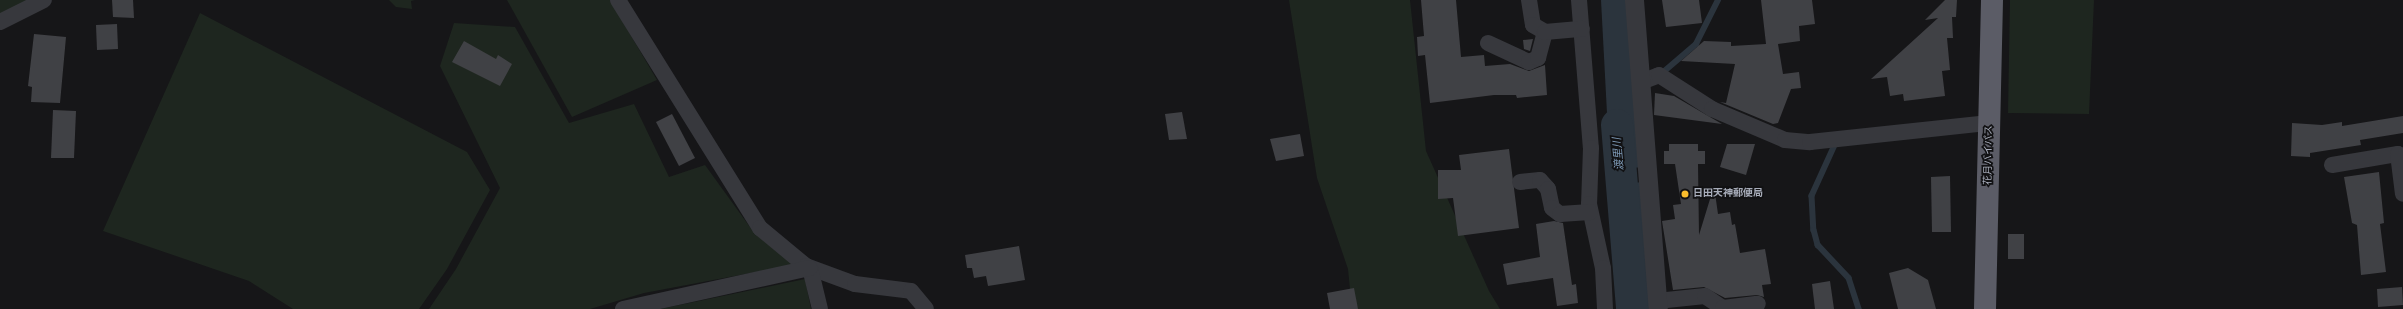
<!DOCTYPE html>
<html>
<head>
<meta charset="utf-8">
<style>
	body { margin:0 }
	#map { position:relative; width:2403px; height:309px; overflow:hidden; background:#161618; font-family:Overpass,"Noto Sans JP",sans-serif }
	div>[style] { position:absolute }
	.green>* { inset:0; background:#1e261f }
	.water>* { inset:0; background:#2b343d }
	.stream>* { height:5.5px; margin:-2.75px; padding:0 2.75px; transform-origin:2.75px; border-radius:2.75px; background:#2b343d }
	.river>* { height:32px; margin:-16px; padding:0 16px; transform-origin:16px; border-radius:16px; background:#2b343d }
	.building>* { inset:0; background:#404145 }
	.minor>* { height:16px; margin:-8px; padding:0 8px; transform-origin:8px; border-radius:8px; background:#37383d }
	.tertiary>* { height:19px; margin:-9.5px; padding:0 9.5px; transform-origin:9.5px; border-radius:9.5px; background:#37383d }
	.trunk>* { height:22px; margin:-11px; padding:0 11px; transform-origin:11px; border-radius:11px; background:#5b5c66 }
	.dots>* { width:11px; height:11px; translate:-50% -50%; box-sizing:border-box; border:2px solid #111113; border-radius:50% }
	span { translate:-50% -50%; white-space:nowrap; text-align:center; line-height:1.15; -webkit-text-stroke:3.5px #111113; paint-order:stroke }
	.street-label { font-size:10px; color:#a7acb9 }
	.poi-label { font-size:10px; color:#a7acb9; font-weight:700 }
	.left { translate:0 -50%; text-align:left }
	.water-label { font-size:11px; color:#7d99b5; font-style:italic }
</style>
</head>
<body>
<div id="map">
	<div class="green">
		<i style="clip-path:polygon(0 0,35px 0,0 20px)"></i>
		<i style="clip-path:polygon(389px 0,415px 0,411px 1px,412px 9px,396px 7px)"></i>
		<i style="clip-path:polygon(507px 0,610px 0,657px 80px,572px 117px)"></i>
		<i style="clip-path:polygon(1289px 0,1410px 0,1426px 151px,1489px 291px,1500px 309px,1352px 309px,1348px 269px,1317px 178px)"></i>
		<i style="clip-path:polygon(2010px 0,2094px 0,2089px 114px,2008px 113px)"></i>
		<i style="clip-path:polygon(200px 13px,467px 152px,490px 190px,447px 269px,419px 309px,293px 309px,249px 281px,103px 231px)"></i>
		<i style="clip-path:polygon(454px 23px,515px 27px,569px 123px,634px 104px,669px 177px,705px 165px,755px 234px,794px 265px,644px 293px,590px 309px,429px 309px,456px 269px,500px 188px,440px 66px)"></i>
		<i style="clip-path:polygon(805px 279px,811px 309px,660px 309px)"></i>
	</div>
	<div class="water">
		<i style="clip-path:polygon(1601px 0,1629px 0,1643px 167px,1610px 170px)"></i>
		<i style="clip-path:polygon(1641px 182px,1650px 309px,1619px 309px,1616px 186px)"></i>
	</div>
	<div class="stream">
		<i style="left:1661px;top:74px;width:46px;rotate:-40.6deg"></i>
		<i style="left:1696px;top:44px;width:49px;rotate:-63.4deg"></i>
		<i style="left:1836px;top:143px;width:58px;rotate:114.4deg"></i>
		<i style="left:1812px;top:196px;width:34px;rotate:87deg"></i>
		<i style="left:1814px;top:230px;width:16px;rotate:75deg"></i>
		<i style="left:1818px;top:245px;width:45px;rotate:46.8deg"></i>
		<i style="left:1849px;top:278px;width:33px;rotate:72deg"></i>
	</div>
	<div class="river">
		<i style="left:1617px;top:125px;width:185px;rotate:85.3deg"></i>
	</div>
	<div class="building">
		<i style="clip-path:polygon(112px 0,133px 0,134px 18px,113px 17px)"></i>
		<i style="clip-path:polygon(1421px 0,1456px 0,1461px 57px,1484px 55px,1485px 66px,1510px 64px,1529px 71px,1545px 65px,1547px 95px,1517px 98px,1516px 95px,1494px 95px,1430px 103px,1425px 55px,1418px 56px,1417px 37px,1424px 36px)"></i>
		<i style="clip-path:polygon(1662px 0,1699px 0,1702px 23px,1666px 27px)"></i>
		<i style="clip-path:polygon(1761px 0,1812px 0,1815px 24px,1799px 26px,1800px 41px,1778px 44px,1783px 74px,1799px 72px,1801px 88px,1791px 89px,1778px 123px,1773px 124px,1720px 102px,1726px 103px,1735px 64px,1681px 61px,1704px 41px,1731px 42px,1731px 46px,1766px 44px)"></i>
		<i style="clip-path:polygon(1945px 0,1957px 0,1956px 17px,1952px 17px,1953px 38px,1947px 38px,1950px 70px,1942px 71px,1945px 96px,1904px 101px,1903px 94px,1890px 96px,1887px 77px,1871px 79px,1938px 18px,1925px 20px)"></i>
		<i style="clip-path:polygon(117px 24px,118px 49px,97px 50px,96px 25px)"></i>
		<i style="clip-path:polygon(34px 34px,66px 37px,60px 103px,31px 102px,32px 87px,28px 86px)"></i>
		<i style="clip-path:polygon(1533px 39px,1530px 51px,1524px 49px,1523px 40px)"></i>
		<i style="clip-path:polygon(464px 41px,496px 59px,498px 55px,512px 64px,500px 86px,452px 62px)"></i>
		<i style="clip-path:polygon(1655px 93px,1674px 96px,1722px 124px,1654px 115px)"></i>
		<i style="clip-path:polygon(53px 110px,76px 111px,74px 158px,51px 158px)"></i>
		<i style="clip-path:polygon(1182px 112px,1187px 139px,1169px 140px,1165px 114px)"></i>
		<i style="clip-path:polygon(672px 114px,695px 158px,679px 166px,656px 122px)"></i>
		<i style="clip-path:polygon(2403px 116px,2403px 133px,2360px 140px,2361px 145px,2310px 153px,2310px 157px,2291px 156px,2292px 123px,2322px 125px,2342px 122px,2342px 126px)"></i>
		<i style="clip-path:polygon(1300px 134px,1304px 156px,1276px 161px,1270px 139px)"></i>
		<i style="clip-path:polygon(1669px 144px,1698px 144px,1698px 151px,1705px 151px,1705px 164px,1698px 164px,1699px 235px,1714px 186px,1718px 214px,1730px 212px,1732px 225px,1735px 224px,1740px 253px,1765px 249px,1771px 284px,1762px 285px,1764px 297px,1757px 295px,1725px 298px,1704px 287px,1673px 290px,1662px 221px,1675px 219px,1673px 205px,1681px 204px,1675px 164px,1664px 164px,1664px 151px,1669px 151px)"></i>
		<i style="clip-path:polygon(1727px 144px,1755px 144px,1746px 175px,1720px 167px)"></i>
		<i style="clip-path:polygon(1509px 149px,1519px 228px,1458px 236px,1453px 198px,1438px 199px,1438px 170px,1461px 170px,1459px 155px)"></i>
		<i style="clip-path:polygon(2379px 172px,2384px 223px,2380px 224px,2386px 272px,2361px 275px,2357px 225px,2352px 223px,2344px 177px)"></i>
		<i style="clip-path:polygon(1950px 176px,1951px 232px,1932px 232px,1931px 177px)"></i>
		<i style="clip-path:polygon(1554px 221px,1563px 223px,1572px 285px,1576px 284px,1578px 303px,1557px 306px,1553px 278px,1507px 285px,1503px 264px,1540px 257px,1536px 224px)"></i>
		<i style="clip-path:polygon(2008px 234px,2024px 234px,2024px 259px,2008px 259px)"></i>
		<i style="clip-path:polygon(1019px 246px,1025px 280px,988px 286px,986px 276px,974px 278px,972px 268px,967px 268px,965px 255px)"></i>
		<i style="clip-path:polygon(1908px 268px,1928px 280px,1936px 309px,1898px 309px,1889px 273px)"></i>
		<i style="clip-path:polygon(1830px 281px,1834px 309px,1815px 309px,1812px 284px)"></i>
		<i style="clip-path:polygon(2402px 287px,2403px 305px,2378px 307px,2377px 289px)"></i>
		<i style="clip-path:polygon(1354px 288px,1358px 309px,1330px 309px,1327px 293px)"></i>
	</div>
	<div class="minor">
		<i style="left:618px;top:0;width:269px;rotate:58.1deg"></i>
		<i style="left:760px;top:228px;width:60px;rotate:39.6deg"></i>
		<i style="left:806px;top:266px;width:52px;rotate:20.2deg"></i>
		<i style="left:855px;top:284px;width:56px;rotate:7.1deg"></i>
		<i style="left:911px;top:291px;width:23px;rotate:50deg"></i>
		<i style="left:1529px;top:0;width:25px;rotate:81deg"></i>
		<i style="left:1533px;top:25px;width:14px;rotate:30deg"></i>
		<i style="left:1579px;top:0;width:148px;rotate:85.4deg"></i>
		<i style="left:1591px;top:148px;width:56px;rotate:92deg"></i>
		<i style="left:1589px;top:204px;width:66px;rotate:77.7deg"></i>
		<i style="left:1603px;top:268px;width:41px;rotate:87.2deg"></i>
		<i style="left:0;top:22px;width:49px;rotate:-26.6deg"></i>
		<i style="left:1488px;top:43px;width:45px;rotate:24.9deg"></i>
		<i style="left:1529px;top:62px;width:10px;rotate:-24deg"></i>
		<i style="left:1538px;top:58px;width:27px;rotate:-75deg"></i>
		<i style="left:1545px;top:32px;width:37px;rotate:-5deg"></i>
		<i style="left:1641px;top:82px;width:19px;rotate:-21deg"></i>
		<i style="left:1659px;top:75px;width:63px;rotate:32.7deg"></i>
		<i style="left:1712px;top:109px;width:79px;rotate:23deg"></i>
		<i style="left:1785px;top:140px;width:25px;rotate:5deg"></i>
		<i style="left:1810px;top:142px;width:180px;rotate:-6.1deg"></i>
		<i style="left:2332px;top:165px;width:67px;rotate:-9.5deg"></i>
		<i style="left:2398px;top:154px;width:40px;rotate:82.9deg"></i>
		<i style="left:1520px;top:182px;width:20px;rotate:-6deg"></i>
		<i style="left:1540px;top:180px;width:12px;rotate:48deg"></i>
		<i style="left:1548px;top:189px;width:19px;rotate:78deg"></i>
		<i style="left:1552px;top:208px;width:10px;rotate:37deg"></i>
		<i style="left:1560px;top:214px;width:30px;rotate:-4deg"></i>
		<i style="left:810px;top:268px;width:42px;rotate:76.3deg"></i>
		<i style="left:1657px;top:301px;width:48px;rotate:-5.9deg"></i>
		<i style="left:1705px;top:296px;width:22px;rotate:34deg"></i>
		<i style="left:1723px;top:308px;width:35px;rotate:-7deg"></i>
		<i style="left:623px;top:309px;width:191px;rotate:-12.4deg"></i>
	</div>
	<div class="tertiary">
		<i style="left:1634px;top:0;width:310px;rotate:85.6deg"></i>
	</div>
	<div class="trunk">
		<i style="left:1985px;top:309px;width:309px;rotate:-88.7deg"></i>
	</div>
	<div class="dots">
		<i style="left:1685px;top:194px;background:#fabd2c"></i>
	</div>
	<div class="street-label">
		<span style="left:1989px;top:155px;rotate:-89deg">花月バイパス</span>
	</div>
	<div class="poi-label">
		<span class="left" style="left:1693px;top:194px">日田天神郵便局</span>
	</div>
	<div class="water-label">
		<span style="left:1619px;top:154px;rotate:-95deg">渡里川</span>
	</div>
</div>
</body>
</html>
